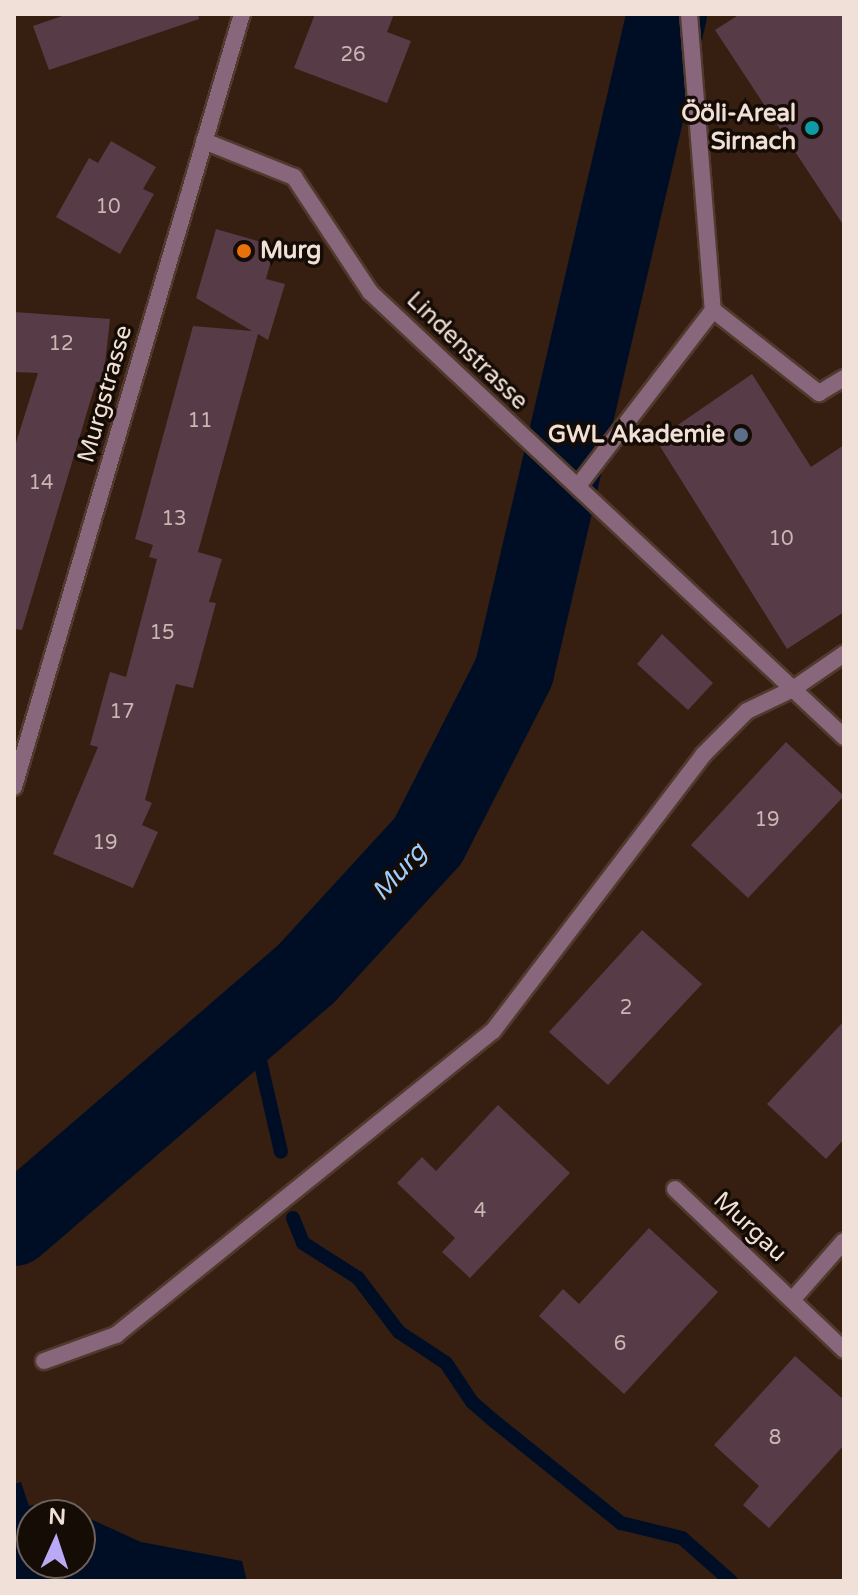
<!DOCTYPE html>
<html>
<head>
<meta charset="utf-8">
<style>
	body { margin:0 }
	#map { position:relative; width:858px; height:1595px; overflow:hidden; background:#361f11; font-family:"Varela Round",sans-serif }
	div>[style] { position:absolute }
	.water>* { inset:0; background:#000e25 }
	.stream>* { height:14px; margin:-7px; padding:0 7px; transform-origin:7px; border-radius:7px; background:#000e25 }
	.river>* { height:80px; margin:-40px; padding:0 40px; transform-origin:40px; border-radius:40px; background:#000e25 }
	.building>* { inset:0; background:#573b47 }
	.roads { filter:drop-shadow(2px 0 #503a2d) drop-shadow(-2px 0 #503a2d) drop-shadow(0 2px #503a2d) drop-shadow(0 -2px #503a2d) }
	.service>* { height:16px; margin:-8px; padding:0 8px; transform-origin:8px; border-radius:8px; background:#88667b }
	.minor>* { height:16px; margin:-8px; padding:0 8px; transform-origin:8px; border-radius:8px; background:#88667b }
	.dots>* { width:22px; height:22px; translate:-50% -50%; box-sizing:border-box; border:4px solid #160c06; border-radius:50% }
	span { translate:-50% -50%; white-space:nowrap; text-align:center; line-height:1.15; -webkit-text-stroke:7px #160c06; paint-order:stroke }
	.number-label { font-size:20px; color:#cab7b3 }
	.number-label span { -webkit-text-stroke-width:0 }
	.poi-label { font-size:24px; color:#f1e0d7; font-weight:700 }
	.right { translate:-100% -50%; text-align:right }
	.left { translate:0 -50%; text-align:left }
	.street-label { font-size:24px; color:#f1e0d7 }
	.water-label { font-size:26px; color:#9ecdff; font-style:italic }
	.frame { position:absolute; inset:0; border:16px solid #f1e0d7; pointer-events:none }
	.north { position:absolute; left:16px; top:1499px; width:80px; height:80px; box-sizing:border-box; background:#160c06; border:2px solid #6e615a; border-radius:50%; rotate:3deg; font-size:22px; font-weight:700; line-height:32px; text-align:center; color:#f1e0d7 }
	.north::after { content:''; display:block; margin:auto; width:28px; height:36px; background:#baaaf6; clip-path:polygon(50% 0,100% 100%,50% 72%,0 100%) }
</style>
</head>
<body>
<div id="map">
	<div class="water">
		<i style="clip-path:polygon(evenodd,21px 1482px,29px 1506px,51px 1501px,141px 1542px,242px 1561px,247px 1581px,14px 1581px,14px 1484px,21px 1482px,32px 1515px,80px 1515px,80px 1563px,32px 1563px,32px 1515px)"></i>
	</div>
	<div class="stream">
		<i style="left:251px;top:1021px;width:134px;rotate:77.1deg"></i>
		<i style="left:293px;top:1218px;width:27px;rotate:68deg"></i>
		<i style="left:303px;top:1243px;width:65px;rotate:32.5deg"></i>
		<i style="left:358px;top:1278px;width:68px;rotate:52.8deg"></i>
		<i style="left:399px;top:1332px;width:56px;rotate:33.4deg"></i>
		<i style="left:446px;top:1363px;width:47px;rotate:56.3deg"></i>
		<i style="left:472px;top:1402px;width:29px;rotate:41deg"></i>
		<i style="left:494px;top:1421px;width:163px;rotate:38.8deg"></i>
		<i style="left:621px;top:1523px;width:63px;rotate:13.8deg"></i>
		<i style="left:682px;top:1538px;width:65px;rotate:41.3deg"></i>
	</div>
	<div class="river">
		<i style="left:14px;top:1226px;width:386px;rotate:-40.8deg"></i>
		<i style="left:306px;top:974px;width:180px;rotate:-47.5deg"></i>
		<i style="left:428px;top:841px;width:190px;rotate:-63deg"></i>
		<i style="left:514px;top:672px;width:676px;rotate:-76.91deg"></i>
	</div>
	<div class="building">
		<i style="clip-path:polygon(68px 14px,198px 14px,199px 19px,49px 70px,33px 26px)"></i>
		<i style="clip-path:polygon(315px 14px,394px 14px,387px 32px,411px 41px,387px 103px,294px 68px)"></i>
		<i style="clip-path:polygon(740px 14px,844px 14px,844px 226px,715px 30px)"></i>
		<i style="clip-path:polygon(111px 141px,156px 167px,143px 189px,154px 194px,120px 254px,56px 217px,89px 158px,98px 163px)"></i>
		<i style="clip-path:polygon(216px 229px,275px 246px,266px 279px,285px 284px,268px 340px,258px 334px,198px 552px,222px 559px,209px 602px,216px 603px,193px 688px,176px 684px,145px 800px,152px 803px,142px 825px,158px 832px,133px 888px,53px 854px,98px 747px,90px 745px,110px 672px,126px 677px,157px 559px,149px 557px,153px 545px,135px 539px,193px 326px,252px 331px,196px 298px)"></i>
		<i style="clip-path:polygon(14px 312px,110px 319px,103px 382px,96px 382px,22px 630px,14px 629px,14px 449px,38px 373px,14px 372px)"></i>
		<i style="clip-path:polygon(752px 374px,811px 467px,844px 445px,844px 612px,787px 649px,656px 440px)"></i>
		<i style="clip-path:polygon(662px 634px,713px 683px,688px 710px,637px 664px)"></i>
		<i style="clip-path:polygon(786px 742px,844px 796px,748px 898px,691px 845px)"></i>
		<i style="clip-path:polygon(642px 930px,702px 984px,608px 1085px,549px 1032px)"></i>
		<i style="clip-path:polygon(844px 1021px,844px 1139px,826px 1159px,767px 1104px)"></i>
		<i style="clip-path:polygon(498px 1105px,570px 1173px,470px 1278px,442px 1252px,455px 1238px,397px 1183px,422px 1157px,436px 1171px)"></i>
		<i style="clip-path:polygon(649px 1228px,718px 1292px,624px 1394px,539px 1316px,563px 1289px,579px 1304px)"></i>
		<i style="clip-path:polygon(795px 1356px,844px 1400px,844px 1445px,769px 1528px,743px 1505px,759px 1486px,714px 1445px)"></i>
	</div>
	<div class="roads">
		<div class="service">
			<i style="left:689px;top:14px;width:297px;rotate:85.4deg"></i>
			<i style="left:578px;top:486px;width:222px;rotate:-52.5deg"></i>
			<i style="left:713px;top:310px;width:135px;rotate:38.1deg"></i>
			<i style="left:819px;top:393px;width:29px;rotate:-31deg"></i>
			<i style="left:44px;top:1361px;width:77px;rotate:-19.9deg"></i>
			<i style="left:116px;top:1335px;width:484px;rotate:-38.9deg"></i>
			<i style="left:493px;top:1031px;width:347px;rotate:-52.7deg"></i>
			<i style="left:703px;top:755px;width:62px;rotate:-45deg"></i>
			<i style="left:747px;top:711px;width:51px;rotate:-25.6deg"></i>
		</div>
		<div class="minor">
			<i style="left:204px;top:141px;width:97px;rotate:21.8deg"></i>
			<i style="left:294px;top:177px;width:138px;rotate:56.5deg"></i>
			<i style="left:370px;top:292px;width:650px;rotate:43.19deg"></i>
			<i style="left:793px;top:689px;width:62px;rotate:-34.5deg"></i>
			<i style="left:14px;top:787px;width:806px;rotate:-73.57deg"></i>
			<i style="left:675px;top:1189px;width:233px;rotate:43.6deg"></i>
			<i style="left:793px;top:1299px;width:77px;rotate:-48.7deg"></i>
		</div>
	</div>
	<div class="dots">
		<i style="left:812px;top:128px;background:#0f9aa8"></i>
		<i style="left:244px;top:251px;background:#e8710a"></i>
		<i style="left:741px;top:435px;background:#5c6f8a"></i>
	</div>
	<div class="number-label">
		<span style="left:353px;top:55px">26</span>
		<span style="left:108px;top:207px">10</span>
		<span style="left:61px;top:344px">12</span>
		<span style="left:200px;top:421px">11</span>
		<span style="left:41px;top:483px">14</span>
		<span style="left:174px;top:519px">13</span>
		<span style="left:781px;top:539px">10</span>
		<span style="left:162px;top:633px">15</span>
		<span style="left:122px;top:712px">17</span>
		<span style="left:767px;top:820px">19</span>
		<span style="left:105px;top:843px">19</span>
		<span style="left:626px;top:1008px">2</span>
		<span style="left:480px;top:1211px">4</span>
		<span style="left:620px;top:1344px">6</span>
		<span style="left:775px;top:1438px">8</span>
	</div>
	<div class="poi-label">
		<span class="right" style="left:796px;top:128px">Ööli-Areal<br>Sirnach</span>
		<span class="left" style="left:260px;top:251px">Murg</span>
		<span class="right" style="left:725px;top:435px">GWL Akademie</span>
	</div>
	<div class="street-label">
		<span style="left:467px;top:351px;rotate:44deg">Lindenstrasse</span>
		<span style="left:105px;top:394px;rotate:-74deg">Murgstrasse</span>
		<span style="left:750px;top:1227px;rotate:43deg">Murgau</span>
	</div>
	<div class="water-label">
		<span style="left:399px;top:872px;rotate:-48deg">Murg</span>
	</div>
	<div class="frame"></div>
	<div class="north">N</div>
</div>
</body>
</html>
